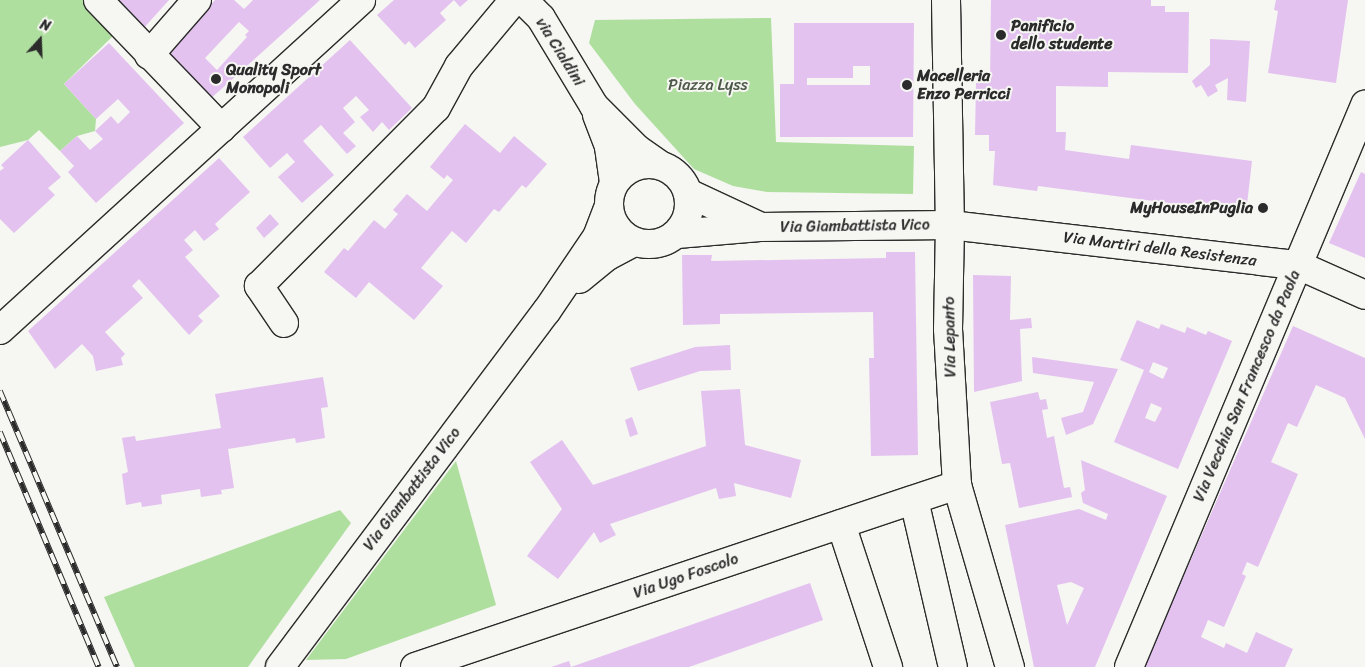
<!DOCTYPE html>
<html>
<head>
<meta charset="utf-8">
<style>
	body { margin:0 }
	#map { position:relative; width:1365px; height:667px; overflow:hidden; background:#f6f6f2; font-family:Sriracha,sans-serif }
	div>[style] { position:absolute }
	.green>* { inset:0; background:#afdf9f }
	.building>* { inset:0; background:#e3c2ef }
	.roads { filter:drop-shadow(1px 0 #2b2b2b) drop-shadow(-1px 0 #2b2b2b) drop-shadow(0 1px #2b2b2b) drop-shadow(0 -1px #2b2b2b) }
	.minor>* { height:28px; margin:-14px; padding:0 14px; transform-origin:14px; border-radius:14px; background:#f6f6f2 }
	.tertiary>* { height:28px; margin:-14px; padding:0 14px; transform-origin:14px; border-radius:14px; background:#f6f6f2 }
	.tertiary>.ring { margin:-14px; padding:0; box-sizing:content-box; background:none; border:28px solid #f6f6f2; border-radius:50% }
	.rail>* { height:5.5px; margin-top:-2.75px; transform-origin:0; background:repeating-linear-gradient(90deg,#f6f6f2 0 11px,#2b2b2b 0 22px); box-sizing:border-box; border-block:1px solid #2b2b2b }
	.dots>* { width:14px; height:14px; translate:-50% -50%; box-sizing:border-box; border:2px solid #f6f6f2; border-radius:50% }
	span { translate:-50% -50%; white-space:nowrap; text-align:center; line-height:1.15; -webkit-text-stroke:4px #f6f6f2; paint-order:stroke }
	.poi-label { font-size:16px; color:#2b2b2b; font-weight:700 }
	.left { translate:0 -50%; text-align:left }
	.right { translate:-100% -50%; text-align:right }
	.street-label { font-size:16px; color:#2b2b2b }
	.park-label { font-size:16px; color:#4c5848 }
	.north { position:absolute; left:15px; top:15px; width:50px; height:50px; -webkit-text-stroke:4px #f6f6f2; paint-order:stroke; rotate:20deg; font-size:14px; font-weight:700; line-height:20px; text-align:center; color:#2b2b2b }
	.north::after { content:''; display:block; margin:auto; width:18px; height:22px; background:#2b2b2b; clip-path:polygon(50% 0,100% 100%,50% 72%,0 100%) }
</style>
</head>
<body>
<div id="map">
	<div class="green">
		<i style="clip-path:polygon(0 0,83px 0,115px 34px,64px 84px,96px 119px,95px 131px,77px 136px,60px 151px,39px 130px,28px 140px,0 147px)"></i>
		<i style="clip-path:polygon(771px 18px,776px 142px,914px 146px,913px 194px,767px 192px,733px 186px,694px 169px,635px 104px,589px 43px,595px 20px)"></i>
		<i style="clip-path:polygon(456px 461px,496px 605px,346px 659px,306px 660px)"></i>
		<i style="clip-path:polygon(340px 510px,351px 523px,248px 667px,135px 667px,104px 597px)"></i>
	</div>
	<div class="building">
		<i style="clip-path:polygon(113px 0,169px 0,142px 30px)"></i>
		<i style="clip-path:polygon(evenodd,215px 0,234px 0,244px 9px,253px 0,320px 0,208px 101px,165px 55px,215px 0,239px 22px,249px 31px,245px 35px,247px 37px,217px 70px,205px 58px,239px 22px)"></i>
		<i style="clip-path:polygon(394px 0,468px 0,460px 7px,454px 0,440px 13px,446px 20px,415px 48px,409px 41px,405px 45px,377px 15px)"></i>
		<i style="clip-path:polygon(evenodd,991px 0,1151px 0,1151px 6px,1165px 6px,1165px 12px,1189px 12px,1188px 73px,1108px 72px,1108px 87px,1056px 86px,1056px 132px,1066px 132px,1065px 150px,1129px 159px,1131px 145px,1252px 161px,1246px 213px,1038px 186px,1037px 191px,993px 185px,995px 151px,989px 151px,989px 135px,975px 135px,976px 83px,990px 83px,991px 0,1037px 17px,1075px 21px,1075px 28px,1039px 27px,1037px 17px)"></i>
		<i style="clip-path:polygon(1276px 0,1348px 0,1336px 83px,1268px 73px,1278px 11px,1274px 10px)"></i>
		<i style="clip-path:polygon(evenodd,794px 23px,914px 23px,913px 137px,780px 137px,780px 84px,794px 84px,794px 23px,853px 66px,870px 66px,870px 85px,807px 85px,807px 78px,853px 78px,853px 66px)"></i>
		<i style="clip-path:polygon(1210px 39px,1250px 41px,1246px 102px,1227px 100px,1228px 78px,1215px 85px,1218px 91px,1208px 97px,1201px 85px,1196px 88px,1192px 81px,1210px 65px)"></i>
		<i style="clip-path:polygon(350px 40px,412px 108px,389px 130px,382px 122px,373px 132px,360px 117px,369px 110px,356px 96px,343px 108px,355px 122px,343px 133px,356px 146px,347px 154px,321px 125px,303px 141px,334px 175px,302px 203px,278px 177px,295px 162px,287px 153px,270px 168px,243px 137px)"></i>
		<i style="clip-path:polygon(109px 43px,184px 123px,96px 203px,68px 172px,74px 166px,60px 151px,77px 136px,90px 150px,103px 139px,95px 131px,111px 116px,118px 124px,130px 112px,118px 99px,96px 119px,64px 84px)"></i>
		<i style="clip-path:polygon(465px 124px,500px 153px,514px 136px,547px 164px,526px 188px,522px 185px,499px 212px,494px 209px,466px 243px,452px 231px,421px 268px,443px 286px,414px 320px,369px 282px,356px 298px,324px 272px,344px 248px,348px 251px,374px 220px,385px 229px,398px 214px,393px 210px,407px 194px,427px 211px,453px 180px,447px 175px,444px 179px,430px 167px)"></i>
		<i style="clip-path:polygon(28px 140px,61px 177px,48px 188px,55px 195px,14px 233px,0 219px,0 171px,4px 168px,1px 165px)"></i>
		<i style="clip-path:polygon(219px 158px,250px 192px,215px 224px,219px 229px,204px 241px,195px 230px,184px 240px,193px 250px,185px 257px,220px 296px,198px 316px,203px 321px,189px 335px,139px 279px,132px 286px,143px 298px,105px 332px,125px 354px,121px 358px,123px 365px,96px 371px,93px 356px,82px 344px,55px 369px,28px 331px)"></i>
		<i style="clip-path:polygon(1361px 172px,1365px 174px,1365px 258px,1329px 243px)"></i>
		<i style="clip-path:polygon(270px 214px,279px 224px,264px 238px,256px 228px)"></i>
		<i style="clip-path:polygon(886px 252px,915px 252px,918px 455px,871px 456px,869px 358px,874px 358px,873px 312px,720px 314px,720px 324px,683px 325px,682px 255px,712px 255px,711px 261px,886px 258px)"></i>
		<i style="clip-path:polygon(973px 275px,1011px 276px,1010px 320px,1031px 318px,1032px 328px,1020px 329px,1022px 381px,974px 392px)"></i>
		<i style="clip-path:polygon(evenodd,1137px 320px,1159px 329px,1161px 324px,1185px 333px,1187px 327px,1206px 335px,1208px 331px,1232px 341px,1178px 469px,1114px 442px,1144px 370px,1120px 360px,1137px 320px,1153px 362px,1168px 368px,1163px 379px,1149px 372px,1153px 362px,1137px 320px,1151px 403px,1162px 408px,1155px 422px,1145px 418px,1151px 403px)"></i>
		<i style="clip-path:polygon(1293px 326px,1365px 358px,1365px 439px,1345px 398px,1316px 385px,1297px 427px,1288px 423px,1271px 462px,1298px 474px,1258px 567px,1247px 562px,1242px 574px,1246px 576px,1224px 627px,1208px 620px,1201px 637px,1224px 648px,1226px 643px,1247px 653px,1256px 632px,1293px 649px,1285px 667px,1144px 667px)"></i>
		<i style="clip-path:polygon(730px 345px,731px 370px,700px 371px,638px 391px,630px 368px,695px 347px)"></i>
		<i style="clip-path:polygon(1032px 357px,1118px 369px,1093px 424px,1066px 435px,1061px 418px,1083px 412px,1094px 382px,1033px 373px)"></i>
		<i style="clip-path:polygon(323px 377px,328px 407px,321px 408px,325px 438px,296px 443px,295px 438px,228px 449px,234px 488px,221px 490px,222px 494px,201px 497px,200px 489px,161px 495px,162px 504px,142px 507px,141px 502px,126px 505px,122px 474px,128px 472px,122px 438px,135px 436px,136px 441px,221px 428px,215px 394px)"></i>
		<i style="clip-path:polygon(740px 389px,745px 445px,801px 460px,791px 498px,734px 483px,736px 496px,719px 499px,716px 488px,610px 524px,616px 535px,600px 543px,594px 532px,558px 579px,527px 556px,562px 509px,530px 462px,562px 440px,593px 485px,706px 446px,701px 391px)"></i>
		<i style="clip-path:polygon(1038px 392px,1040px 400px,1046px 399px,1048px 409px,1042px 410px,1047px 438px,1054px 436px,1064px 488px,1070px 487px,1072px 497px,1019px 508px,1010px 463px,1002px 464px,990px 402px)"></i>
		<i style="clip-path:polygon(632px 417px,638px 434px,630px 437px,625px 420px)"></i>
		<i style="clip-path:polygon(evenodd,1081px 460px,1167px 496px,1095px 667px,1034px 667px,1005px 525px,1079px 509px,1106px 520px,1108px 514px,1083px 503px,1081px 493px,1085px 490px,1081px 460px,1071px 582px,1084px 588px,1067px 625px,1057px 585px,1071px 582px)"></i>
		<i style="clip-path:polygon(810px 583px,823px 620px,689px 667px,571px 667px)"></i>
		<i style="clip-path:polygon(569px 661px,571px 667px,551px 667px)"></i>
	</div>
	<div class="roads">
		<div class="minor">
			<i style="left:98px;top:0;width:178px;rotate:46.1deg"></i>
			<i style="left:523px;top:0;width:25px;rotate:45deg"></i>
			<i style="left:541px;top:18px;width:103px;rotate:58.9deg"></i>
			<i style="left:594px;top:106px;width:61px;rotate:45deg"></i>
			<i style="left:637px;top:149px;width:28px;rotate:35deg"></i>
			<i style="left:946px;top:0;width:225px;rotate:89deg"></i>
			<i style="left:950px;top:225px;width:104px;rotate:91.1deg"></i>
			<i style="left:948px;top:329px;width:156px;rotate:86.7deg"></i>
			<i style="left:957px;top:485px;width:190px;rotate:73.8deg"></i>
			<i style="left:149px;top:55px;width:73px;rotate:-48.9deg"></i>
			<i style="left:597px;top:115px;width:34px;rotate:69deg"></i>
			<i style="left:609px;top:147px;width:35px;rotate:82deg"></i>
			<i style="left:760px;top:227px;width:190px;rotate:-0.6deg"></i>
			<i style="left:950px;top:225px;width:350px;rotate:6.6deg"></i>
			<i style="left:1298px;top:265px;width:73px;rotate:24.1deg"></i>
			<i style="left:284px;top:323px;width:45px;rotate:-124deg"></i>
			<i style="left:259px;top:286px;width:251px;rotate:-45.2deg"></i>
			<i style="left:436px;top:108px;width:48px;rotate:-61.3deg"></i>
			<i style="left:459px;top:66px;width:86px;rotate:-50.2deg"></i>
			<i style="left:0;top:330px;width:489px;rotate:-42.4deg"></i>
			<i style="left:914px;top:500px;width:171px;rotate:76.9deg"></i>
			<i style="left:841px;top:524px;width:151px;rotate:71.8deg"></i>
			<i style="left:415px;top:667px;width:572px;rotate:-18.56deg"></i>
			<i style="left:1129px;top:667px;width:610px;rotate:-67.22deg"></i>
		</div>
		<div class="tertiary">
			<i class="ring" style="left:609px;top:164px;width:52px;height:52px"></i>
			<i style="left:688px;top:193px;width:78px;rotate:24.9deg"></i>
			<i style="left:677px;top:234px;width:83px;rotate:-4.8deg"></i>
			<i style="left:579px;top:279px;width:35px;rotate:-39deg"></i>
			<i style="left:606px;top:257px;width:32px;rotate:-28deg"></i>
			<i style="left:280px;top:667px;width:444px;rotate:-53.2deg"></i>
			<i style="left:546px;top:312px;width:91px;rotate:-55.8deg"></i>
			<i style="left:597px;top:237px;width:30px;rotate:-69deg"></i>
		</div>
	</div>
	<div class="rail">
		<i style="left:0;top:391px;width:300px;rotate:67deg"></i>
		<i style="left:0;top:432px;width:255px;rotate:67.2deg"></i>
	</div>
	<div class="dots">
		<i style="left:1001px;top:35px;background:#2b2b2b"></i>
		<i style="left:216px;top:79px;background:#2b2b2b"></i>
		<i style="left:907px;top:85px;background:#2b2b2b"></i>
		<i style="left:1263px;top:208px;background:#2b2b2b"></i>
	</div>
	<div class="poi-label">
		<span class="left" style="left:1011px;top:35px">Panificio<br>dello studente</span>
		<span class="left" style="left:226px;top:79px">Quality Sport<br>Monopoli</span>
		<span class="left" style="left:917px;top:85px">Macelleria<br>Enzo Perricci</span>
		<span class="right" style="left:1253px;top:208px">MyHouseInPuglia</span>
	</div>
	<div class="street-label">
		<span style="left:560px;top:52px;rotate:58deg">via Cialdini</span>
		<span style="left:855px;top:226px;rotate:-1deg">Via Giambattista Vico</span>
		<span style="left:1160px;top:249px;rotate:7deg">Via Martiri della Resistenza</span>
		<span style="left:950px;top:337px;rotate:-91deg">Via Lepanto</span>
		<span style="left:1247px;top:386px;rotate:-67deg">Via Vecchia San Francesco da Paola</span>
		<span style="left:412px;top:489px;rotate:-53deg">Via Giambattista Vico</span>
		<span style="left:686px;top:576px;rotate:-19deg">Via Ugo Foscolo</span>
	</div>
	<div class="park-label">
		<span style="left:708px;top:85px">Piazza Lyss</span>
	</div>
	<div class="north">N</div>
</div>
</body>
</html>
